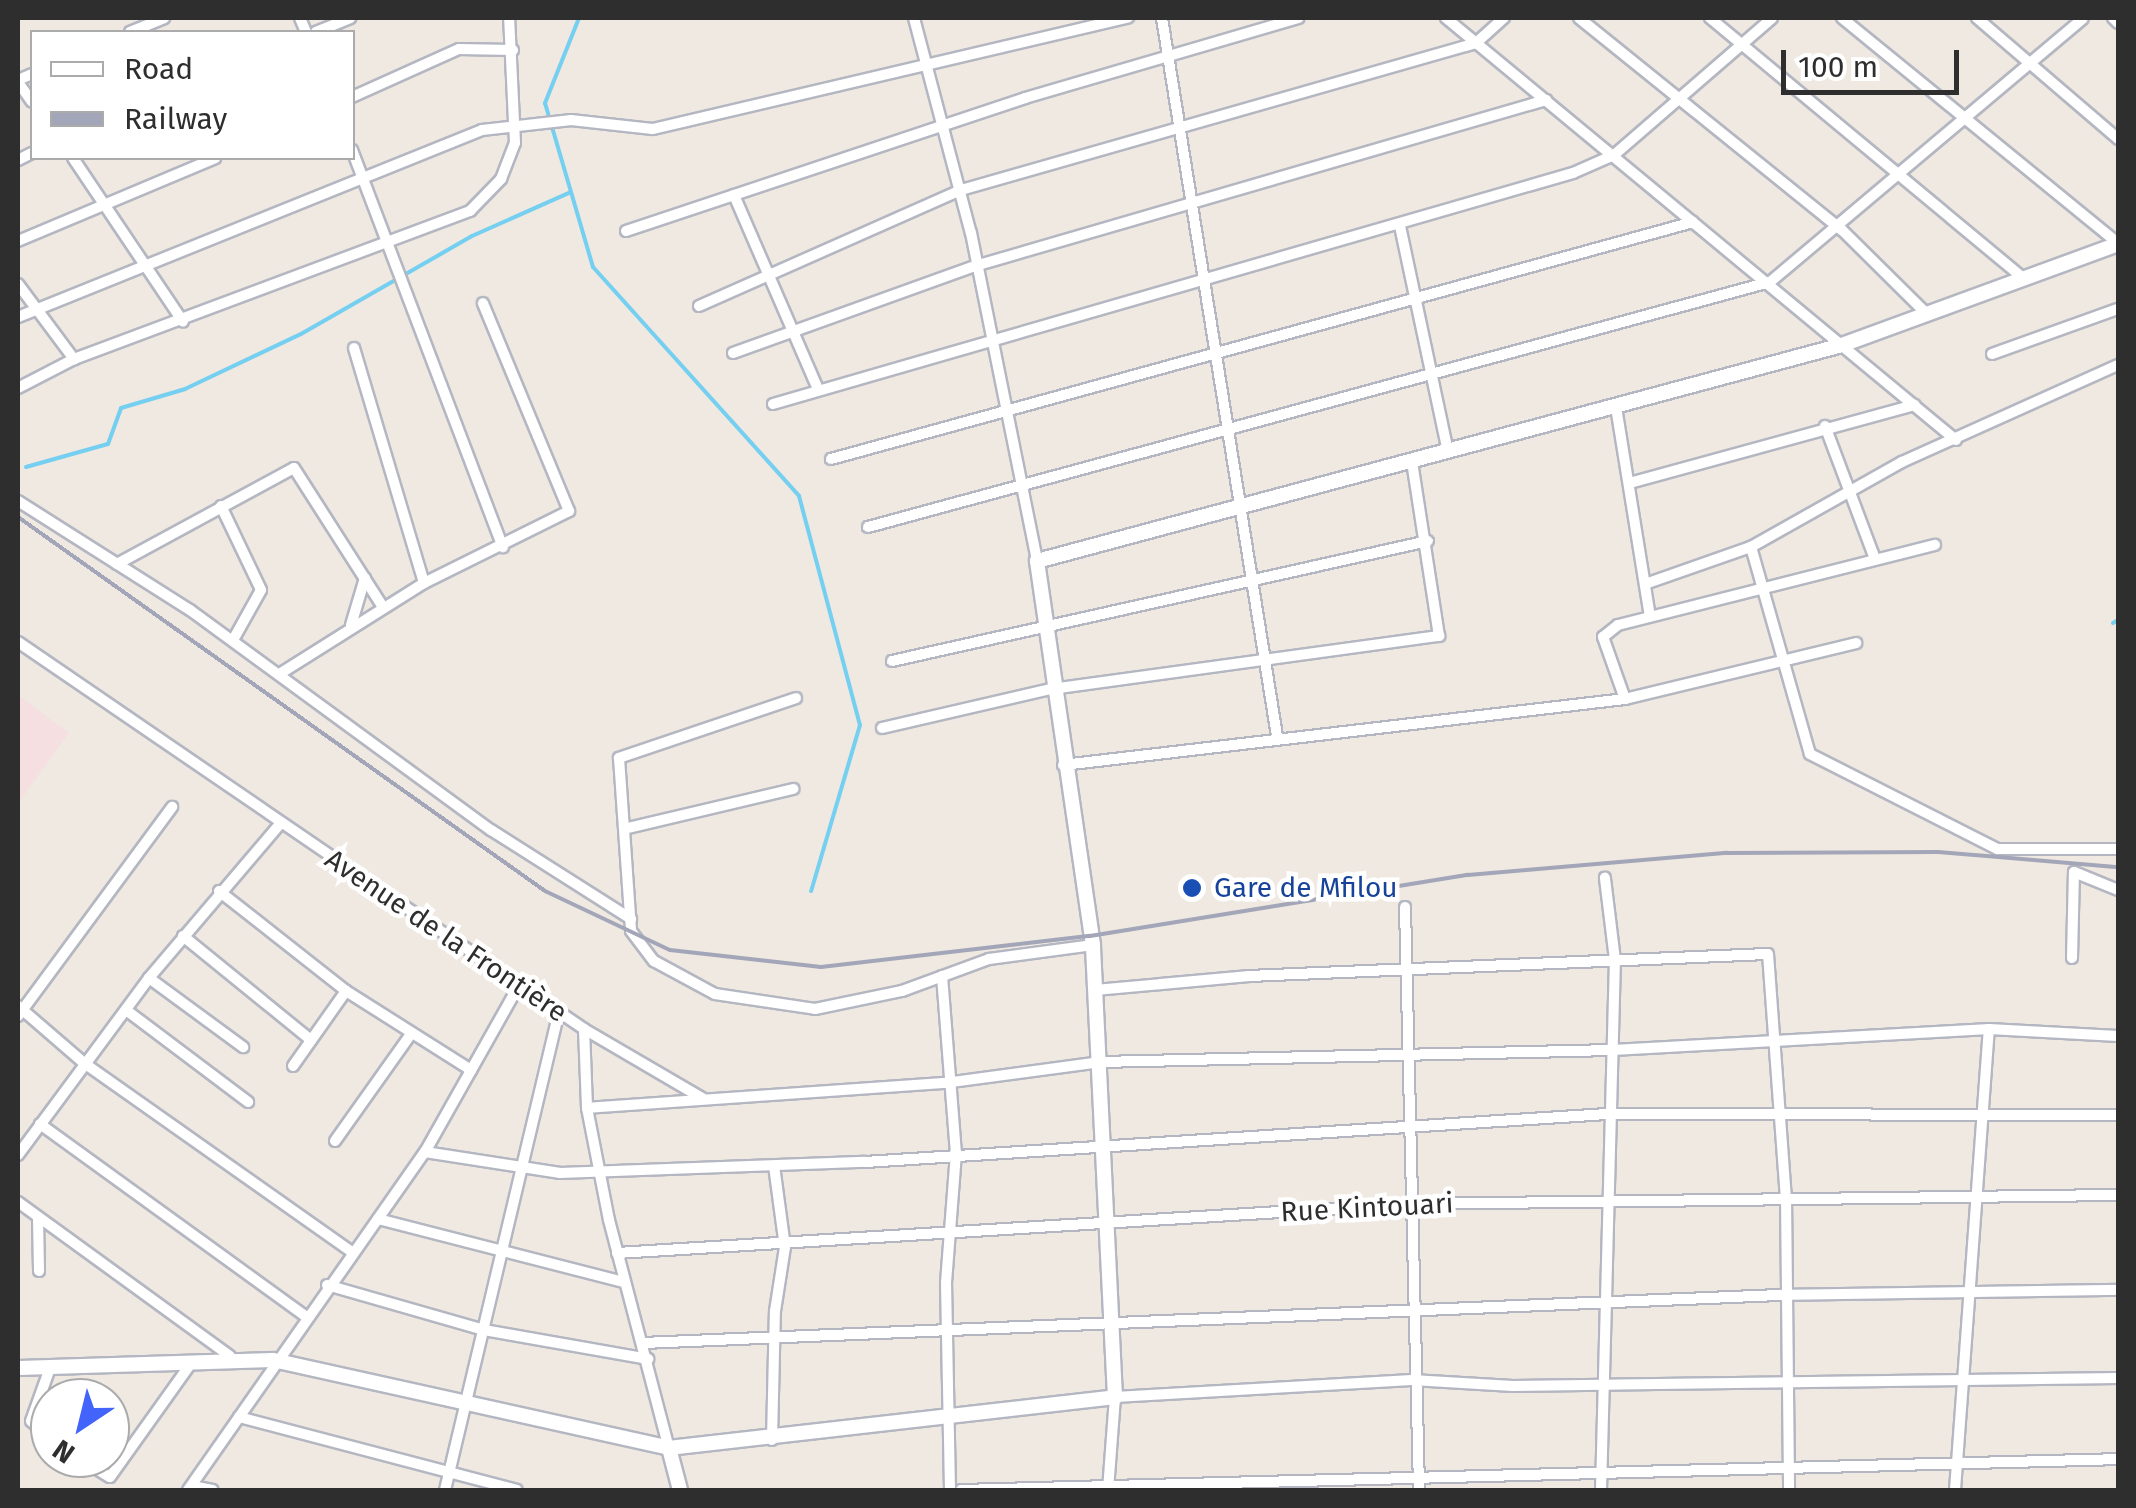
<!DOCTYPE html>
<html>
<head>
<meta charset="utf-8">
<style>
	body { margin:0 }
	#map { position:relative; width:2136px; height:1508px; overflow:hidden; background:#efe9e1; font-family:"Fira Sans",sans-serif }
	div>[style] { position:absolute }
	.medical>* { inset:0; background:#f5dfe0 }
	.stream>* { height:4px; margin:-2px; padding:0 2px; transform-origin:2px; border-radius:2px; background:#75cff0 }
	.roads { filter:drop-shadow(2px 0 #b4b7c1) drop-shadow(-2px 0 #b4b7c1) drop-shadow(0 2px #b4b7c1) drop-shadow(0 -2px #b4b7c1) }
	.street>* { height:10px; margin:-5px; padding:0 5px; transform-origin:5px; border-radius:5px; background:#fff }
	.secondary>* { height:14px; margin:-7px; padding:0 7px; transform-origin:7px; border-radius:7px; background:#fff }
	.rail>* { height:4px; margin:-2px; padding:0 2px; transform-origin:2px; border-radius:2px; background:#a3a6b8 }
	.dots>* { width:28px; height:28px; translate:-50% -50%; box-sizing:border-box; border:5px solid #fff; border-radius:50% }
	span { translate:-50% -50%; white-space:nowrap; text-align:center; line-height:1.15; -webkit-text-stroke:9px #fff; paint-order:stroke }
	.transit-label { font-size:28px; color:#164399 }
	.left { translate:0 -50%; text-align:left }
	.street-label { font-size:28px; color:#2e2e2e }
	.frame { position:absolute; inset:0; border:20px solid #2e2e2e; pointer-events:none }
	.legend { position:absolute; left:30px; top:30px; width:325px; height:130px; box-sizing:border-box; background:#fff; border:2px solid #ababab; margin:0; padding:12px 18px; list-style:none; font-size:30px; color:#2e2e2e }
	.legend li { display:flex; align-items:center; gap:20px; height:50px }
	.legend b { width:50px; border:2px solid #ababab }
	.north { position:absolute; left:30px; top:1378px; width:100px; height:100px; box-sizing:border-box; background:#fff; border:2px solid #ababab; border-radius:50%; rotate:215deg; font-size:28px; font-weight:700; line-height:40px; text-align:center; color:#2e2e2e }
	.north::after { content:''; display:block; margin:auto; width:35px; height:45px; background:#4264fb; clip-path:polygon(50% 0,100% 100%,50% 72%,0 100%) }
	.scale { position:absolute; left:1781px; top:50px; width:178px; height:45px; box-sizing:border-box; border:5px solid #2e2e2e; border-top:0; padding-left:12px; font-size:30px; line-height:35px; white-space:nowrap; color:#2e2e2e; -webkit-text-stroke:8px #fff; paint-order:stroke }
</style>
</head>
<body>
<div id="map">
	<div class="medical">
		<i style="clip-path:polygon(18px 695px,69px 733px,18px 803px)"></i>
	</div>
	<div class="stream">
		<i style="left:579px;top:18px;width:92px;rotate:111.8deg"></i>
		<i style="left:545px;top:103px;width:171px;rotate:73.7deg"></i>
		<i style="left:593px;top:267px;width:308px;rotate:48deg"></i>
		<i style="left:799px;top:496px;width:237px;rotate:75.1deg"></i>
		<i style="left:860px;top:725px;width:173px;rotate:106.4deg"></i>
		<i style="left:26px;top:467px;width:85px;rotate:-15.7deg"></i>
		<i style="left:108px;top:444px;width:38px;rotate:-70deg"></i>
		<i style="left:121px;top:408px;width:67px;rotate:-16.5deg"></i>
		<i style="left:185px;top:389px;width:128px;rotate:-25.4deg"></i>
		<i style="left:301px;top:334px;width:197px;rotate:-29.8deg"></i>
		<i style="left:472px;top:236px;width:108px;rotate:-24deg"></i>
		<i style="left:2113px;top:623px;width:6px;rotate:-31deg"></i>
	</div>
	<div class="roads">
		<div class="street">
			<i style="left:300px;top:18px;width:15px;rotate:67deg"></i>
			<i style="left:914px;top:18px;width:222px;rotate:75.2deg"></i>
			<i style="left:971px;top:233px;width:335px;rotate:78.6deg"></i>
			<i style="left:1162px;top:18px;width:727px;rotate:80.9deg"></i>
			<i style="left:1446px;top:18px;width:662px;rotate:39.61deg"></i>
			<i style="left:1579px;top:18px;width:338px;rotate:38.9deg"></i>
			<i style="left:1842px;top:230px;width:120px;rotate:44.7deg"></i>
			<i style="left:1710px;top:18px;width:407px;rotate:39.7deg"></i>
			<i style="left:1842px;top:18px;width:356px;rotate:39.2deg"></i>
			<i style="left:1977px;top:18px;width:186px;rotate:40.6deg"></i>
			<i style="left:2113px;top:18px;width:7px;rotate:45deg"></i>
			<i style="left:130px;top:32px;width:37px;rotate:-22deg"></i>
			<i style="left:316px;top:32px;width:37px;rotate:-22deg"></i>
			<i style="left:18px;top:80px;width:15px;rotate:-23deg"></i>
			<i style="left:18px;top:82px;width:24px;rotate:55deg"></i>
			<i style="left:352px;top:97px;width:117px;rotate:-24.2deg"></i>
			<i style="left:459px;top:49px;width:54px;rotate:1.1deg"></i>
			<i style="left:352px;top:150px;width:425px;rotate:69.2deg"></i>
			<i style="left:73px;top:158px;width:197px;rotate:56.1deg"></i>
			<i style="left:18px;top:160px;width:16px;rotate:-27deg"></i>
			<i style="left:734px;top:195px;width:211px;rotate:66.6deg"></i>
			<i style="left:1400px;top:226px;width:231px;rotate:78deg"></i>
			<i style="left:626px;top:231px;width:421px;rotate:-18.4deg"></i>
			<i style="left:1025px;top:98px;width:285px;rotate:-16.3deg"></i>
			<i style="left:18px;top:241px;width:214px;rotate:-22.8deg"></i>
			<i style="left:18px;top:284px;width:94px;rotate:53.3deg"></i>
			<i style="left:699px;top:306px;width:287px;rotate:-23.9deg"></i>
			<i style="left:961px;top:190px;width:536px;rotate:-15.93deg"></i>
			<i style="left:1476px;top:43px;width:38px;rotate:-42deg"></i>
			<i style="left:18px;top:317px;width:500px;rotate:-21.95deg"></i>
			<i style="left:482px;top:130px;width:90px;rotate:-6.4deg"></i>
			<i style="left:571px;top:120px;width:82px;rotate:6.3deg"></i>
			<i style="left:653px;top:129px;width:488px;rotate:-13.2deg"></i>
			<i style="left:354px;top:348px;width:245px;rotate:73.4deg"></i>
			<i style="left:733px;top:353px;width:257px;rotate:-19.8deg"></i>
			<i style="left:975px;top:266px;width:595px;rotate:-16.21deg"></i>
			<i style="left:1992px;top:354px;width:134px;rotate:-19.7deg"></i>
			<i style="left:18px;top:388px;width:63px;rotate:-27.4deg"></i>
			<i style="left:74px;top:359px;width:423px;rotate:-20.5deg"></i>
			<i style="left:470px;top:211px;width:45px;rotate:-45.9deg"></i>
			<i style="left:501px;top:179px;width:39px;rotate:-69deg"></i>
			<i style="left:515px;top:143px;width:125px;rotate:-92.7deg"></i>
			<i style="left:773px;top:404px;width:833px;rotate:-16.11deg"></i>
			<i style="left:1573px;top:173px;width:45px;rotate:-23.7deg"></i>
			<i style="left:1614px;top:155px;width:209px;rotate:-40.9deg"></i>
			<i style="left:1616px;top:407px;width:212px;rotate:80.8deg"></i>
			<i style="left:1825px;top:426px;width:142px;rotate:69.4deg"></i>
			<i style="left:831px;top:459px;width:894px;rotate:-15.37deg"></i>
			<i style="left:1633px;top:482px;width:292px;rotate:-15.3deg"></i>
			<i style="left:18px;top:501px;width:204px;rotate:32.4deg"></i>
			<i style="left:190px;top:610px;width:373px;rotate:36.2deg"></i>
			<i style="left:491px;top:830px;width:166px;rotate:32.4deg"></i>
			<i style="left:221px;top:506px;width:93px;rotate:64.5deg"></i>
			<i style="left:261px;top:590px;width:57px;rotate:119.2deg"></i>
			<i style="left:868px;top:527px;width:935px;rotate:-15.2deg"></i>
			<i style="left:1770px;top:282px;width:409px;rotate:-40.1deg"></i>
			<i style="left:1751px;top:547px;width:215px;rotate:74.1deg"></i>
			<i style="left:1810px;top:754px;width:210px;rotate:26.9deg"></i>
			<i style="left:1997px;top:849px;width:121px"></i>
			<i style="left:117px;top:564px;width:201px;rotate:-28.5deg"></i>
			<i style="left:294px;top:468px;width:165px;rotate:57.4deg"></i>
			<i style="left:1648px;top:583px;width:109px;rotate:-19.3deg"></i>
			<i style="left:1751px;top:547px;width:173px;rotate:-29.4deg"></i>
			<i style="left:1902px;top:462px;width:237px;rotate:-24.2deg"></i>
			<i style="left:351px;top:625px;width:49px;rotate:-73.4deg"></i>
			<i style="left:18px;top:642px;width:686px;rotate:34.36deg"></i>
			<i style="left:584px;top:1029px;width:79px;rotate:87.8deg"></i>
			<i style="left:587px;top:1108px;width:114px;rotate:78.9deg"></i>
			<i style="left:609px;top:1220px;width:236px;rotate:75.3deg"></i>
			<i style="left:892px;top:661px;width:549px;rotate:-12.62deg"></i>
			<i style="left:281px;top:673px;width:169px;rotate:-32.2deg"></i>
			<i style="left:424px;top:583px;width:162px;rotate:-26.4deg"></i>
			<i style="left:569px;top:511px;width:225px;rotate:-112.5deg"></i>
			<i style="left:796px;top:698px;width:187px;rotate:161.3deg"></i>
			<i style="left:619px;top:758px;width:173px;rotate:86deg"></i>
			<i style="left:631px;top:931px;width:38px;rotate:53deg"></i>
			<i style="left:654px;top:961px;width:69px;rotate:28.4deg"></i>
			<i style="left:715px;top:994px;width:101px;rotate:8.5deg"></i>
			<i style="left:815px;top:1009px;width:89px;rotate:-11.7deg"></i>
			<i style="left:902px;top:991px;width:93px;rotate:-20.2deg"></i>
			<i style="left:989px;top:959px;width:105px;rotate:-7.7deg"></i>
			<i style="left:1625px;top:699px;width:66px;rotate:-109.5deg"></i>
			<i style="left:1603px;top:637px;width:19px;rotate:-39deg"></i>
			<i style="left:1618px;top:625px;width:327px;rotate:-14.2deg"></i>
			<i style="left:882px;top:728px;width:173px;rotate:-13deg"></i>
			<i style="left:1051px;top:689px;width:392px;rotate:-7.8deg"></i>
			<i style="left:1439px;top:636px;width:177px;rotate:-98.8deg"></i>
			<i style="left:1063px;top:765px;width:566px;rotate:-6.7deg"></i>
			<i style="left:1625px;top:699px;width:238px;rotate:-13.6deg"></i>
			<i style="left:628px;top:828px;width:170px;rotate:-13.3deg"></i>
			<i style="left:219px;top:891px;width:162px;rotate:38.2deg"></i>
			<i style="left:346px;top:991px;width:148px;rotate:32.3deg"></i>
			<i style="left:1405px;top:907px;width:583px;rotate:88.62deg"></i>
			<i style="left:183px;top:936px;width:165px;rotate:39.1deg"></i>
			<i style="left:2072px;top:958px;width:86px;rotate:-88.7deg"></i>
			<i style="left:2074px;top:872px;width:48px;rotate:22.2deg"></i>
			<i style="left:942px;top:976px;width:178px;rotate:85.5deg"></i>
			<i style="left:956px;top:1153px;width:129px;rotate:94.4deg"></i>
			<i style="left:946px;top:1282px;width:208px;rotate:88.9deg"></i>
			<i style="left:149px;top:978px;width:117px;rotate:36.3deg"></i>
			<i style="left:1095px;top:990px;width:155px;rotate:-5.2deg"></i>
			<i style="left:1249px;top:976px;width:519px;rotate:-2.43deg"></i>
			<i style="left:1768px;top:954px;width:244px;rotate:85.8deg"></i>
			<i style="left:1786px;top:1197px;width:293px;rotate:89.4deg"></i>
			<i style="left:18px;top:1006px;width:87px;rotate:40.8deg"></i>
			<i style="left:84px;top:1063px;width:327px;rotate:35.2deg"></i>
			<i style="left:126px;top:1010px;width:153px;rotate:37deg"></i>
			<i style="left:18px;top:1016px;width:260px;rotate:-53.6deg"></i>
			<i style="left:584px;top:1029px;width:137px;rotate:30.3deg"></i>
			<i style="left:293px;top:1066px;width:92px;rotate:-54.8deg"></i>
			<i style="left:587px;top:1108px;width:359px;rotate:-4deg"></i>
			<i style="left:945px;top:1083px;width:156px;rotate:-7.7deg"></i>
			<i style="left:1100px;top:1062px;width:513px;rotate:-1.34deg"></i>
			<i style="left:1613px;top:1050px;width:377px;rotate:-3.2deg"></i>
			<i style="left:1989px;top:1029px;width:129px;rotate:3.1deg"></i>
			<i style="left:40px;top:1124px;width:327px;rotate:35.9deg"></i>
			<i style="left:335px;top:1141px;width:131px;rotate:-54.6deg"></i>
			<i style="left:425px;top:1152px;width:137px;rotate:8.8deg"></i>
			<i style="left:560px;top:1173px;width:305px;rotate:-2.1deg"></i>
			<i style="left:865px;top:1162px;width:745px;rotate:-3.7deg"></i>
			<i style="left:1608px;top:1114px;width:510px;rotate:0.11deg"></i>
			<i style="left:18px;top:1155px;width:220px;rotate:-53.5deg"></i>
			<i style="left:149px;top:978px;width:202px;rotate:-49.6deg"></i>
			<i style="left:18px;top:1202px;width:262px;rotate:36deg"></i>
			<i style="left:38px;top:1218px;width:53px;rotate:88.9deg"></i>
			<i style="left:378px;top:1219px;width:254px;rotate:14.4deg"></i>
			<i style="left:617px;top:1253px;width:795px;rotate:-3.54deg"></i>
			<i style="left:1410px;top:1204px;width:708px;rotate:-0.73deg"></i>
			<i style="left:327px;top:1285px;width:163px;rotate:16deg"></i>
			<i style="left:484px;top:1330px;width:167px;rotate:10deg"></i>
			<i style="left:643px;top:1343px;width:1139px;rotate:-2.42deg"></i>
			<i style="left:1781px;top:1295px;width:337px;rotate:-0.9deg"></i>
			<i style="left:239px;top:1417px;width:287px;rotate:14.7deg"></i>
			<i style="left:50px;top:1438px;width:25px;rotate:-138deg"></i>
			<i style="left:31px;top:1421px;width:59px;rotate:-70.3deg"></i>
			<i style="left:772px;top:1440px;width:129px;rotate:-88.7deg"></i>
			<i style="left:775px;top:1311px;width:65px;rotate:-81.1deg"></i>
			<i style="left:785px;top:1247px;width:82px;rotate:-97.7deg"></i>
			<i style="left:79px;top:1458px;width:36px;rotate:32deg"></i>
			<i style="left:110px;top:1477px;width:141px;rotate:-54.5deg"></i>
			<i style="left:192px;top:1486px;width:21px;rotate:11deg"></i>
			<i style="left:188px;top:1490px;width:413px;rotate:-55deg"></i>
			<i style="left:425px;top:1152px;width:189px;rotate:-60.6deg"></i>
			<i style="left:445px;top:1490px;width:490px;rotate:-76.6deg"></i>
			<i style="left:961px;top:1490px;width:1157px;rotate:-1.53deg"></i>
			<i style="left:1108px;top:1490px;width:93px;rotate:-85.7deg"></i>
			<i style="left:1115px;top:1397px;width:297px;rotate:-3.3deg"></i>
			<i style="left:1412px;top:1380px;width:101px;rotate:3.4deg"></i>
			<i style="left:1513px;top:1386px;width:605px;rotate:-0.76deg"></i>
			<i style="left:1601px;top:1490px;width:530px;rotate:-88.49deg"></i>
			<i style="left:1615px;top:960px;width:83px;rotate:-97deg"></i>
			<i style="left:1955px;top:1490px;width:462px;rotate:-85.8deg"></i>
		</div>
		<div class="secondary">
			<i style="left:18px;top:1368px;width:255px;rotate:-1.8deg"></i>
			<i style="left:273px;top:1360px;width:406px;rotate:12.5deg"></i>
			<i style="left:669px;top:1448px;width:449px;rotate:-6.5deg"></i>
			<i style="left:1115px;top:1397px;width:453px;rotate:-92.8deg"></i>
			<i style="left:1093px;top:945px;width:388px;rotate:-98.3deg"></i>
			<i style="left:1037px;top:561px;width:833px;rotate:-15.02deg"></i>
			<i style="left:1842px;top:345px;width:294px;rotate:-20.1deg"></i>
			<i style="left:669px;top:1448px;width:43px;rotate:75.3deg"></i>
		</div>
	</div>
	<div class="rail">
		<i style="left:18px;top:517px;width:646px;rotate:35.36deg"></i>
		<i style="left:545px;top:891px;width:138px;rotate:25.3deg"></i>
		<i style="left:670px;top:950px;width:152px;rotate:6.4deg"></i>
		<i style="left:821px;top:967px;width:271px;rotate:-6.6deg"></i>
		<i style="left:1090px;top:936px;width:383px;rotate:-9.2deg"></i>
		<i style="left:1468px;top:875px;width:260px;rotate:-4.9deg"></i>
		<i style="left:1727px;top:853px;width:211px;rotate:-0.3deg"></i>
		<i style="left:1938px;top:852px;width:181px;rotate:4.8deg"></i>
	</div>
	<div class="dots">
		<i style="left:1192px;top:888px;background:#1a4fb4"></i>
	</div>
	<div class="transit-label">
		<span class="left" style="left:1214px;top:888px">Gare de Mfilou</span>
	</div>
	<div class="street-label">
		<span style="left:446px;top:936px;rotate:34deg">Avenue de la Frontière</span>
		<span style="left:1367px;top:1208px;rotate:-3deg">Rue Kintouari</span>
	</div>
	<div class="frame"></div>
	<ul class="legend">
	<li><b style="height:12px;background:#fff"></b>Road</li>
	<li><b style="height:12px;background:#a3a6b8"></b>Railway</li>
	</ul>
	<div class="north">N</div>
	<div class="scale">100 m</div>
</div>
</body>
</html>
